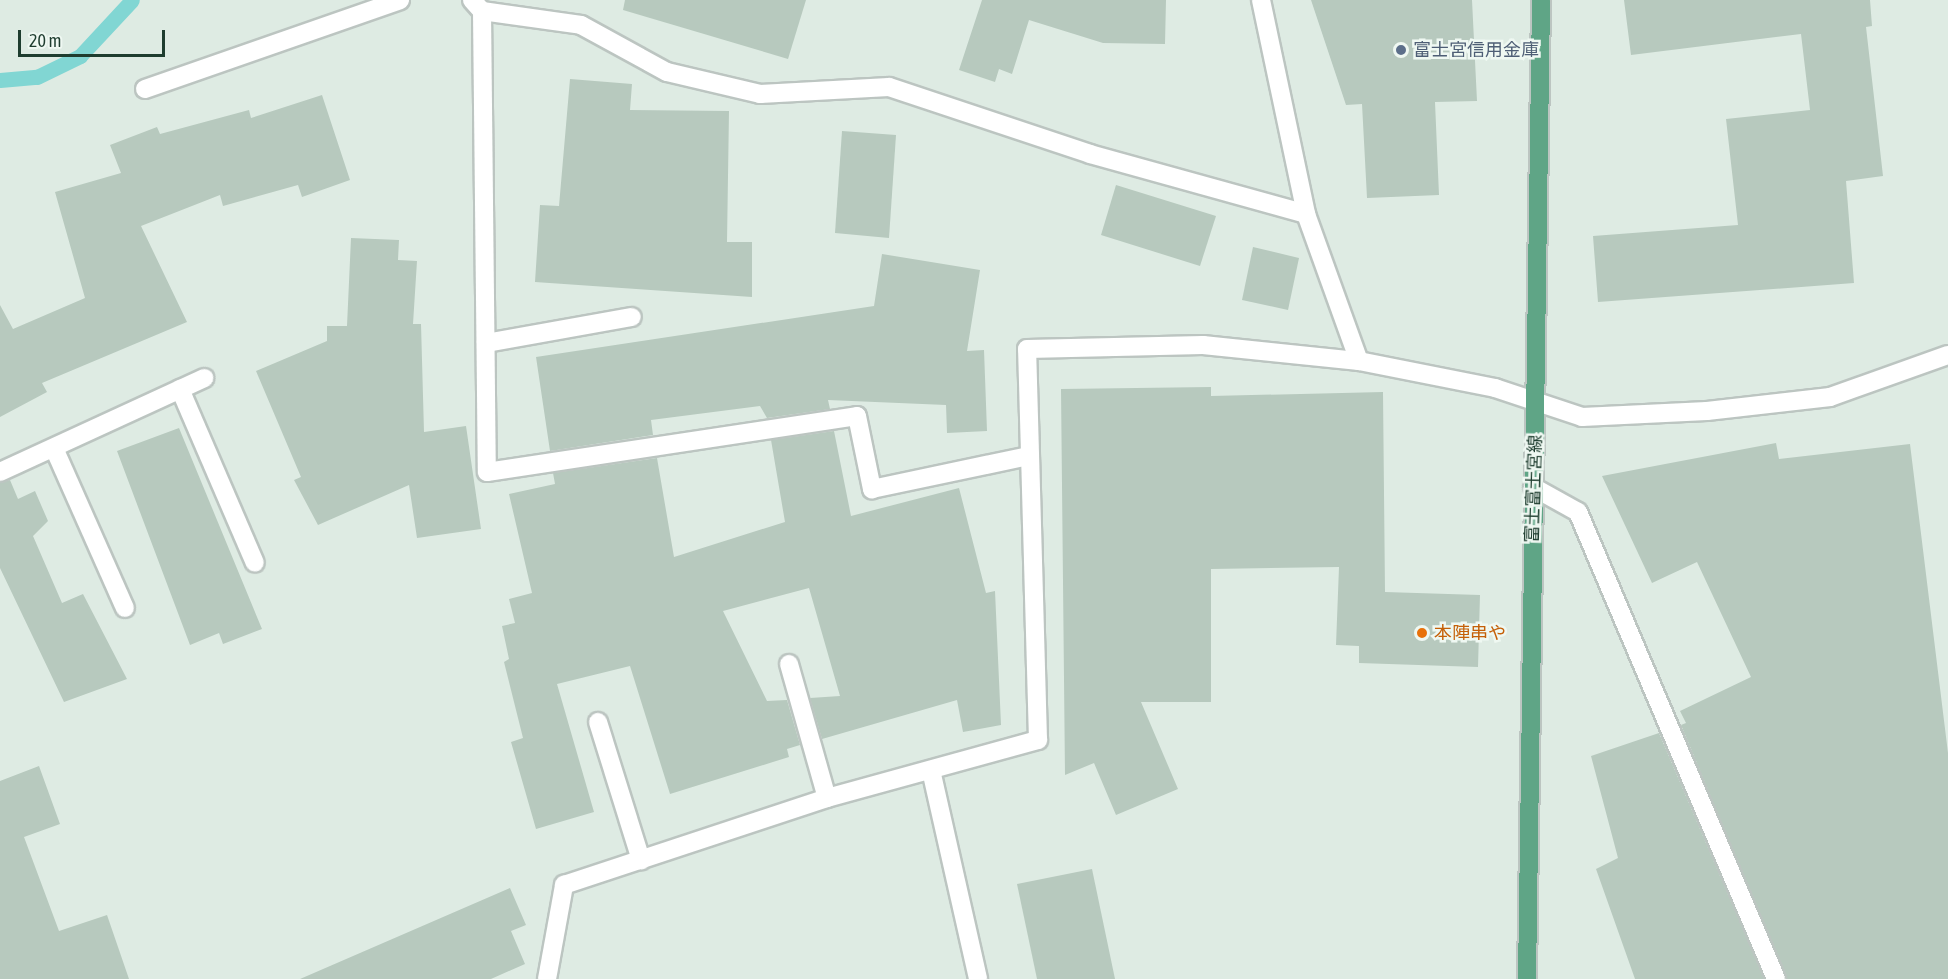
<!DOCTYPE html>
<html>
<head>
<meta charset="utf-8">
<style>
	body { margin:0 }
	#map { position:relative; width:1948px; height:979px; overflow:hidden; background:#deebe3; font-family:"Asap Condensed","Noto Sans JP",sans-serif }
	div>[style] { position:absolute }
	.stream>* { height:15px; margin:-7.5px; padding:0 7.5px; transform-origin:7.5px; border-radius:7.5px; background:#81d6d3 }
	.building>* { inset:0; background:#b7c9be }
	.roads { filter:drop-shadow(2px 0 #bcc5c1) drop-shadow(-2px 0 #bcc5c1) drop-shadow(0 2px #bcc5c1) drop-shadow(0 -2px #bcc5c1) }
	.minor>* { height:18px; margin:-9px; padding:0 9px; transform-origin:9px; border-radius:9px; background:#fff }
	.major>* { height:18px; margin:-9px; padding:0 9px; transform-origin:9px; border-radius:9px; background:#5fa586 }
	.dots>* { width:16px; height:16px; translate:-50% -50%; box-sizing:border-box; border:3px solid #eff8f2; border-radius:50% }
	span { translate:-50% -50%; white-space:nowrap; text-align:center; line-height:1.15; -webkit-text-stroke:5px #eff8f2; paint-order:stroke }
	.service-label { font-size:18px; color:#4e5e75 }
	.left { translate:0 -50%; text-align:left }
	.street-label { font-size:18px; color:#1e3d2f }
	.food-label { font-size:18px; color:#c56008 }
	.scale { position:absolute; left:18px; top:30px; width:147px; height:27px; box-sizing:border-box; border:3px solid #1e3d2f; border-top:0; padding-left:8px; font-size:18px; line-height:21px; white-space:nowrap; color:#1e3d2f; -webkit-text-stroke:4px #eff8f2; paint-order:stroke }
</style>
</head>
<body>
<div id="map">
	<div class="stream">
		<i style="left:0;top:80px;width:37px;rotate:-5deg"></i>
		<i style="left:37px;top:77px;width:48px;rotate:-26deg"></i>
		<i style="left:80px;top:56px;width:76px;rotate:-47.1deg"></i>
	</div>
	<div class="building">
		<i style="clip-path:polygon(625px 0,806px 0,788px 59px,623px 10px)"></i>
		<i style="clip-path:polygon(982px 0,1166px 0,1165px 44px,1103px 43px,1029px 20px,1012px 74px,999px 69px,995px 82px,959px 70px)"></i>
		<i style="clip-path:polygon(1311px 0,1472px 0,1477px 101px,1435px 102px,1439px 195px,1367px 198px,1362px 104px,1346px 105px)"></i>
		<i style="clip-path:polygon(1624px 0,1870px 0,1872px 26px,1866px 27px,1883px 176px,1846px 181px,1854px 283px,1598px 302px,1593px 236px,1738px 225px,1726px 119px,1810px 110px,1801px 34px,1631px 55px)"></i>
		<i style="clip-path:polygon(570px 79px,632px 84px,630px 110px,729px 111px,727px 242px,752px 242px,752px 297px,535px 282px,540px 205px,559px 206px)"></i>
		<i style="clip-path:polygon(322px 95px,350px 180px,302px 197px,298px 185px,223px 206px,220px 195px,141px 226px,187px 322px,42px 383px,47px 392px,0 417px,0 305px,13px 329px,85px 298px,55px 192px,121px 173px,110px 145px,157px 127px,160px 134px,249px 110px,251px 118px)"></i>
		<i style="clip-path:polygon(842px 131px,896px 135px,889px 238px,835px 233px)"></i>
		<i style="clip-path:polygon(1116px 185px,1216px 216px,1200px 266px,1101px 235px)"></i>
		<i style="clip-path:polygon(351px 238px,399px 240px,398px 260px,417px 261px,413px 324px,421px 324px,424px 432px,466px 426px,481px 529px,417px 538px,409px 485px,318px 525px,294px 480px,301px 477px,256px 371px,327px 341px,327px 326px,347px 326px)"></i>
		<i style="clip-path:polygon(1253px 247px,1299px 258px,1288px 310px,1242px 300px)"></i>
		<i style="clip-path:polygon(882px 254px,980px 270px,967px 351px,984px 350px,987px 431px,947px 433px,946px 405px,828px 400px,830px 409px,767px 418px,760px 406px,651px 420px,653px 435px,550px 451px,536px 357px,874px 306px)"></i>
		<i style="clip-path:polygon(1211px 387px,1211px 396px,1383px 392px,1385px 592px,1480px 595px,1478px 667px,1359px 663px,1359px 646px,1336px 645px,1339px 567px,1211px 569px,1211px 702px,1141px 702px,1178px 789px,1116px 815px,1094px 763px,1065px 775px,1061px 389px)"></i>
		<i style="clip-path:polygon(179px 428px,262px 629px,223px 644px,219px 633px,190px 645px,117px 451px)"></i>
		<i style="clip-path:polygon(834px 431px,851px 516px,959px 488px,986px 593px,995px 591px,1001px 725px,963px 732px,957px 700px,822px 739px,810px 698px,840px 696px,809px 588px,723px 611px,767px 701px,787px 700px,800px 745px,787px 749px,789px 757px,670px 794px,630px 666px,557px 684px,594px 812px,536px 829px,511px 742px,523px 738px,504px 662px,509px 659px,502px 626px,515px 623px,509px 599px,532px 593px,509px 494px,555px 484px,553px 473px,657px 458px,674px 557px,785px 522px,771px 440px)"></i>
		<i style="clip-path:polygon(1776px 443px,1779px 459px,1910px 444px,1948px 753px,1948px 979px,1787px 979px,1681px 725px,1686px 723px,1680px 711px,1751px 677px,1697px 562px,1652px 583px,1602px 476px)"></i>
		<i style="clip-path:polygon(10px 480px,18px 499px,35px 491px,48px 521px,33px 536px,62px 603px,83px 594px,127px 679px,64px 702px,0 568px,0 483px)"></i>
		<i style="clip-path:polygon(1659px 733px,1764px 979px,1635px 979px,1596px 869px,1618px 858px,1591px 756px)"></i>
		<i style="clip-path:polygon(39px 766px,60px 824px,24px 837px,59px 931px,107px 915px,129px 979px,0 979px,0 781px)"></i>
		<i style="clip-path:polygon(1092px 869px,1115px 979px,1037px 979px,1017px 884px)"></i>
		<i style="clip-path:polygon(510px 888px,526px 925px,511px 931px,525px 964px,491px 979px,300px 979px)"></i>
	</div>
	<div class="roads">
		<div class="minor">
			<i style="left:472px;top:0;width:15px;rotate:48deg"></i>
			<i style="left:482px;top:11px;width:100px;rotate:8deg"></i>
			<i style="left:581px;top:25px;width:98px;rotate:28.7deg"></i>
			<i style="left:667px;top:72px;width:96px;rotate:13.3deg"></i>
			<i style="left:760px;top:94px;width:129px;rotate:-3.1deg"></i>
			<i style="left:889px;top:87px;width:212px;rotate:18.4deg"></i>
			<i style="left:1090px;top:154px;width:224px;rotate:15.5deg"></i>
			<i style="left:1306px;top:214px;width:156px;rotate:70.2deg"></i>
			<i style="left:1359px;top:361px;width:139px;rotate:11.2deg"></i>
			<i style="left:1495px;top:388px;width:92px;rotate:18.4deg"></i>
			<i style="left:1582px;top:417px;width:125px;rotate:-2.7deg"></i>
			<i style="left:1707px;top:411px;width:124px;rotate:-6.5deg"></i>
			<i style="left:1830px;top:397px;width:125px;rotate:-19.6deg"></i>
			<i style="left:1261px;top:0;width:219px;rotate:78.1deg"></i>
			<i style="left:482px;top:11px;width:461px;rotate:89.4deg"></i>
			<i style="left:487px;top:472px;width:374px;rotate:-8.6deg"></i>
			<i style="left:857px;top:416px;width:75px;rotate:78.4deg"></i>
			<i style="left:872px;top:489px;width:160px;rotate:-11.9deg"></i>
			<i style="left:145px;top:89px;width:270px;rotate:-19.2deg"></i>
			<i style="left:486px;top:343px;width:148px;rotate:-10.1deg"></i>
			<i style="left:180px;top:389px;width:189px;rotate:66.7deg"></i>
			<i style="left:54px;top:448px;width:175px;rotate:66.1deg"></i>
			<i style="left:0;top:472px;width:225px;rotate:-24.7deg"></i>
			<i style="left:1533px;top:487px;width:51px;rotate:29.1deg"></i>
			<i style="left:1578px;top:512px;width:507px;rotate:67.02deg"></i>
			<i style="left:789px;top:664px;width:139px;rotate:74.2deg"></i>
			<i style="left:598px;top:722px;width:145px;rotate:72.7deg"></i>
			<i style="left:931px;top:770px;width:214px;rotate:77.3deg"></i>
			<i style="left:547px;top:979px;width:96px;rotate:-79.7deg"></i>
			<i style="left:564px;top:885px;width:277px;rotate:-18.3deg"></i>
			<i style="left:827px;top:798px;width:219px;rotate:-15.4deg"></i>
			<i style="left:1038px;top:740px;width:391px;rotate:-91.6deg"></i>
			<i style="left:1027px;top:349px;width:176px;rotate:-1.3deg"></i>
			<i style="left:1203px;top:345px;width:157px;rotate:5.9deg"></i>
		</div>
		<div class="major">
			<i style="left:1527px;top:979px;width:979px;rotate:-89.18deg"></i>
		</div>
	</div>
	<div class="dots">
		<i style="left:1401px;top:50px;background:#5c6f8a"></i>
		<i style="left:1422px;top:633px;background:#e8710a"></i>
	</div>
	<div class="service-label">
		<span class="left" style="left:1413px;top:50px">富士宮信用金庫</span>
	</div>
	<div class="street-label">
		<span style="left:1534px;top:489px;rotate:-88deg">富士富士宮線</span>
	</div>
	<div class="food-label">
		<span class="left" style="left:1434px;top:633px">本陣串や</span>
	</div>
	<div class="scale">20 m</div>
</div>
</body>
</html>
